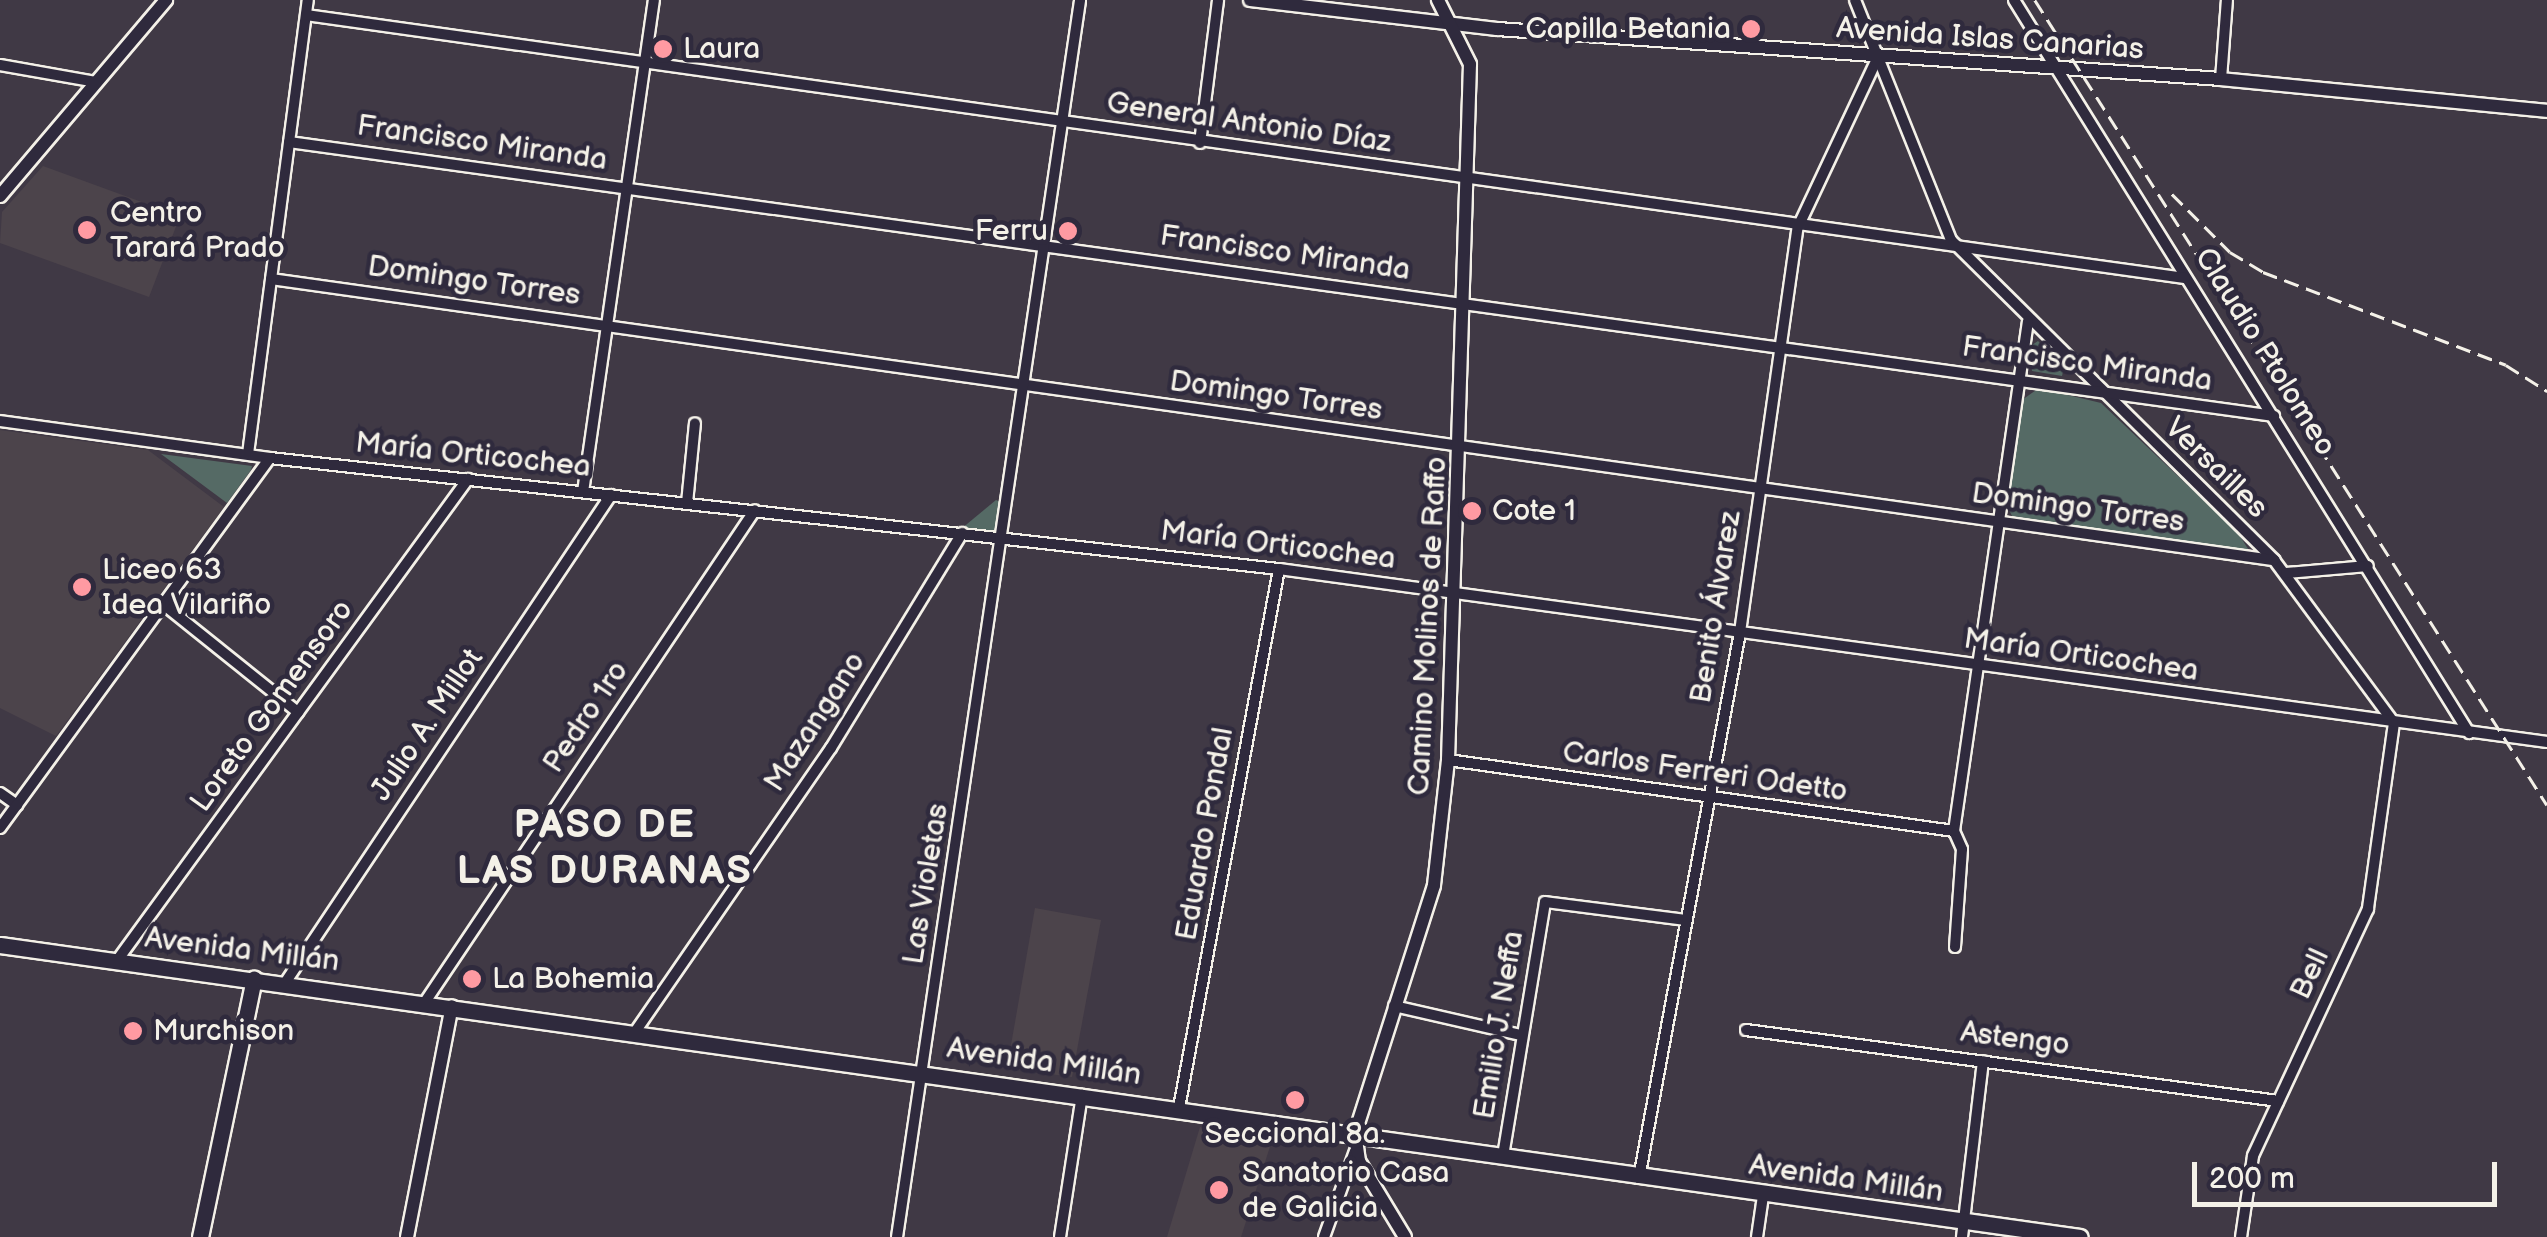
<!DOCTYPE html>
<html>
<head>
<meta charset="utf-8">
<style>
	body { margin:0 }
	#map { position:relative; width:2547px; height:1237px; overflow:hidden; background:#403945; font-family:"Balsamiq Sans",sans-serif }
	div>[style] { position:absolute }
	.built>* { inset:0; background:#4c444b }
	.green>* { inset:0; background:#556a65 }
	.roads { filter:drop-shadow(2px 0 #f4f1e8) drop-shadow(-2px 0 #f4f1e8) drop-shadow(0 2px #f4f1e8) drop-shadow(0 -2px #f4f1e8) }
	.minor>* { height:10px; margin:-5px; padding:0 5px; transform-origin:5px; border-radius:5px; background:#2f2a3d }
	.tertiary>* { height:12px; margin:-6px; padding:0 6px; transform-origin:6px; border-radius:6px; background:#2f2a3d }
	.secondary>* { height:15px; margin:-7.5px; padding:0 7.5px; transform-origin:7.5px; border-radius:7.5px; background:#2f2a3d }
	.rail>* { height:2.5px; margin-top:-1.25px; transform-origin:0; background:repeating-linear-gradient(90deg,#f4f1e8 0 15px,transparent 0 23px) }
	.dots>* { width:28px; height:28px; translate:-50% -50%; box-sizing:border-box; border:5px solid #2f2a3d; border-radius:50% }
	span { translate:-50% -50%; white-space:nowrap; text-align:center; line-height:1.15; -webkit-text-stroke:9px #2f2a3d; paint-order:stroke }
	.poi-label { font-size:30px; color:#f4f1e8 }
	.right { translate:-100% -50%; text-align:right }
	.left { translate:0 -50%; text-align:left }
	.street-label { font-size:30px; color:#f4f1e8 }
	.district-label { font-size:40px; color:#f4f1e8; font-weight:700; letter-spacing:2.5px }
	.scale { position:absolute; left:2192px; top:1162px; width:305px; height:45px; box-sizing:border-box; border:5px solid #f4f1e8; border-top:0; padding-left:12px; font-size:30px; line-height:35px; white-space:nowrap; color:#f4f1e8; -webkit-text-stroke:8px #2f2a3d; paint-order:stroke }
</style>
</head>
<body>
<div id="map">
	<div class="built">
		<i style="clip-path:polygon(43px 166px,180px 216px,149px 297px,0 243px,2px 212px)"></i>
		<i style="clip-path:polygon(0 430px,148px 450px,224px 507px,56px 736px,0 708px)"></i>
		<i style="clip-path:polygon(1035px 908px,1101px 920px,1072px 1077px,1007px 1068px)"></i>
		<i style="clip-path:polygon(1200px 1127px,1273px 1137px,1241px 1237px,1167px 1237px)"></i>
	</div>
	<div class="green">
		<i style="clip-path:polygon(2038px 341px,2064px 367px,2062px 376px,2032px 371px,2029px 347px)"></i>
		<i style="clip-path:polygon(2039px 388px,2101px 403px,2238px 533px,2250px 552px,2012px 516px,2006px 504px,2022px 400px)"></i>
		<i style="clip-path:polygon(161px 454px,252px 466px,251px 470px,227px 503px)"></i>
		<i style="clip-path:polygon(996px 500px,1005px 504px,999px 531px,961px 529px)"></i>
	</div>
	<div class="roads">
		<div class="minor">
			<i style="left:1855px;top:0;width:258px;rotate:68.2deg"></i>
			<i style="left:1951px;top:240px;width:455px;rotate:44.7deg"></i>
			<i style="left:2274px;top:560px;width:202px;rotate:53.6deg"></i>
			<i style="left:2394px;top:723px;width:188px;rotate:98deg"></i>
			<i style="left:2368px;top:909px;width:272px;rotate:115deg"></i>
			<i style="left:2253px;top:1156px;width:82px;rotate:98.4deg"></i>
			<i style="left:2014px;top:0;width:863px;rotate:58.17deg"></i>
			<i style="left:306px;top:15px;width:1897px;rotate:7.97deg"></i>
			<i style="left:0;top:65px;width:97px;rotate:10deg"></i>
			<i style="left:2221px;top:79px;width:79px;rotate:-85.7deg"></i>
			<i style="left:289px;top:142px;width:2004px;rotate:7.86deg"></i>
			<i style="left:1200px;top:143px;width:144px;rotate:-82.8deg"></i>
			<i style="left:271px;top:279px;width:2023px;rotate:7.99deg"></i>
			<i style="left:0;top:421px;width:273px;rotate:7.8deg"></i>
			<i style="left:270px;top:458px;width:1015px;rotate:6.28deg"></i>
			<i style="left:1279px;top:569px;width:1280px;rotate:7.77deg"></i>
			<i style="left:248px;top:454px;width:458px;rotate:-82.5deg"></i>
			<i style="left:583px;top:492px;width:497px;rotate:-81.8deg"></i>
			<i style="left:687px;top:503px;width:80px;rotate:-84.3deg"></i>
			<i style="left:2286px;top:573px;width:82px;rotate:-4.9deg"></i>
			<i style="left:163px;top:604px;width:173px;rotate:38.7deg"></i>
			<i style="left:1448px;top:760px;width:511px;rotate:7.99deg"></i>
			<i style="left:0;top:793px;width:21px;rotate:35deg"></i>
			<i style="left:0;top:828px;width:458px;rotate:-53.9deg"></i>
			<i style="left:1955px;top:947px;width:98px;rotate:-85.9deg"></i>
			<i style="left:1962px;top:849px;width:20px;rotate:-114deg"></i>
			<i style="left:1954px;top:831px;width:515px;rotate:-81.74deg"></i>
			<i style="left:116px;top:962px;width:598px;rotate:-53.92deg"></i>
			<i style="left:285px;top:983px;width:587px;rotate:-56.26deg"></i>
			<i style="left:425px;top:1002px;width:592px;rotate:-56.15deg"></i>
			<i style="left:1394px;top:1006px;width:130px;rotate:12.9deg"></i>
			<i style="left:1746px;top:1030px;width:537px;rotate:7.6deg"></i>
			<i style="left:635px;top:1032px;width:345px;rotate:-55.4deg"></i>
			<i style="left:831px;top:748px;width:252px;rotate:-58.6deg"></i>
			<i style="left:1179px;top:1108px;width:548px;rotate:-79.49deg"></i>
			<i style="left:1503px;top:1156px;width:257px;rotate:-80.6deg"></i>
			<i style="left:1545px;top:902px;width:141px;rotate:7.3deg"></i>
			<i style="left:1639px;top:1178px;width:555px;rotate:-79.52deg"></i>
			<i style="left:1740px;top:632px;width:409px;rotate:-81.9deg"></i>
			<i style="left:1798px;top:227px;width:188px;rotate:-64.8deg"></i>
			<i style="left:897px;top:1237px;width:1250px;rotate:-81.58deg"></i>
			<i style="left:1060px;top:1237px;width:144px;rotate:-81.2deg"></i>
			<i style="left:1324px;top:1237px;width:91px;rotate:-70.2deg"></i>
			<i style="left:1757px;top:1237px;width:41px;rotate:-81.7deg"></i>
			<i style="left:1962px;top:1237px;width:177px;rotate:-83.2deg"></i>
		</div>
		<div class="tertiary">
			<i style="left:1250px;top:0;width:249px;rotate:6.7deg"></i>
			<i style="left:1497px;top:29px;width:726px;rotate:3.95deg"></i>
			<i style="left:2221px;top:79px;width:328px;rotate:5.6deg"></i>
			<i style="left:0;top:196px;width:257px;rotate:-49.7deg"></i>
			<i style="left:407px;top:1237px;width:235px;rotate:-79deg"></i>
			<i style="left:1405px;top:1237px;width:89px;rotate:-121.2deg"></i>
			<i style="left:1359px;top:1161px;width:28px;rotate:-98deg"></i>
			<i style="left:1355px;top:1133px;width:260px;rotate:-72.3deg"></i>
			<i style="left:1434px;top:885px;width:126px;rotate:-83.6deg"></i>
			<i style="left:1448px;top:760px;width:696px;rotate:-88.19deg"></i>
			<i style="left:1470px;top:64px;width:72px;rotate:-116.6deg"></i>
		</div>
		<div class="secondary">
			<i style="left:0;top:945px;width:2100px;rotate:7.99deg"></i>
			<i style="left:200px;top:1237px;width:264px;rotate:-78.2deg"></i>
		</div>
	</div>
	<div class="rail">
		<i style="left:2035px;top:0;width:954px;rotate:57.54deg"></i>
		<i style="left:2172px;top:194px;width:82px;rotate:45deg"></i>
		<i style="left:2230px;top:252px;width:39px;rotate:31deg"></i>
		<i style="left:2263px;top:272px;width:260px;rotate:20.9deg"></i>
		<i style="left:2506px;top:365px;width:49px;rotate:32.4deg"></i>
	</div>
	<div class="dots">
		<i style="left:1751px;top:29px;background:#ff9aa2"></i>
		<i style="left:663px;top:49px;background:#ff9aa2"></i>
		<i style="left:87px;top:230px;background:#ff9aa2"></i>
		<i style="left:1068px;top:231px;background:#ff9aa2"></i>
		<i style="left:1472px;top:511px;background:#ff9aa2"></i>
		<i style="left:82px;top:587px;background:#ff9aa2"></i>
		<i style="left:472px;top:979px;background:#ff9aa2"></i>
		<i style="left:133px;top:1031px;background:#ff9aa2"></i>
		<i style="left:1295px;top:1100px;background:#ff9aa2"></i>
		<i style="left:1219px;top:1190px;background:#ff9aa2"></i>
	</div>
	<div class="poi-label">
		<span class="right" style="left:1731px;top:29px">Capilla Betania</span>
		<span class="left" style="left:683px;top:49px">Laura</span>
		<span class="left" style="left:110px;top:230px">Centro<br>Tarará Prado</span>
		<span class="right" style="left:1048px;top:231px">Ferru</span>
		<span class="left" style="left:1492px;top:511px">Cote 1</span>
		<span class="left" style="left:102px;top:587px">Liceo 63<br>Idea Vilariño</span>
		<span class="left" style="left:492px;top:979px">La Bohemia</span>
		<span class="left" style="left:153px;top:1031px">Murchison</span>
		<span style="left:1295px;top:1134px">Seccional 8a.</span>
		<span class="left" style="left:1242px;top:1190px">Sanatorio Casa<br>de Galicia</span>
	</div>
	<div class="street-label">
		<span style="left:1990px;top:39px;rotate:4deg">Avenida Islas Canarias</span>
		<span style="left:1249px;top:123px;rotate:8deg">General Antonio Díaz</span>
		<span style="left:482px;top:143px;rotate:8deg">Francisco Miranda</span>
		<span style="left:1285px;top:253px;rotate:8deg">Francisco Miranda</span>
		<span style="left:474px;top:281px;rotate:8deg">Domingo Torres</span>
		<span style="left:2265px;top:352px;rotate:58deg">Claudio Ptolomeo</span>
		<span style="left:2087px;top:364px;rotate:8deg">Francisco Miranda</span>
		<span style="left:1276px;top:396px;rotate:8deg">Domingo Torres</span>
		<span style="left:473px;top:455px;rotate:6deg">María Orticochea</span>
		<span style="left:2216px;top:468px;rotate:44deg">Versailles</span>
		<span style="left:2078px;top:508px;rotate:8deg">Domingo Torres</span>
		<span style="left:1278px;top:545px;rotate:7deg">María Orticochea</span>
		<span style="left:1716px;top:607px;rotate:-81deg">Benito Álvarez</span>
		<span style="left:1428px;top:626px;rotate:-87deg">Camino Molinos de Raffo</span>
		<span style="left:2081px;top:655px;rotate:8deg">María Orticochea</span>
		<span style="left:272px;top:706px;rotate:-54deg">Loreto Gomensoro</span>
		<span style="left:586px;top:717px;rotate:-56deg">Pedro 1ro</span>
		<span style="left:815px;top:722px;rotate:-57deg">Mazangano</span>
		<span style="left:427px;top:725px;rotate:-56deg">Julio A. Millot</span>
		<span style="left:1705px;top:772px;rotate:8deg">Carlos Ferreri Odetto</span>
		<span style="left:1205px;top:834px;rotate:-80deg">Eduardo Pondal</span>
		<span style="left:926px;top:884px;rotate:-81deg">Las Violetas</span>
		<span style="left:242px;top:950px;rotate:7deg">Avenida Millán</span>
		<span style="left:2310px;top:974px;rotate:-65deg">Bell</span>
		<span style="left:1499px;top:1025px;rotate:-81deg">Emilio J. Neffa</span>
		<span style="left:2015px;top:1039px;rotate:7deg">Astengo</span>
		<span style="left:1044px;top:1062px;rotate:8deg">Avenida Millán</span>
		<span style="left:1846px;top:1179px;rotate:8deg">Avenida Millán</span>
	</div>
	<div class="district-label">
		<span style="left:605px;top:848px">PASO DE<br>LAS DURANAS</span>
	</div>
	<div class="scale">200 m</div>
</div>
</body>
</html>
